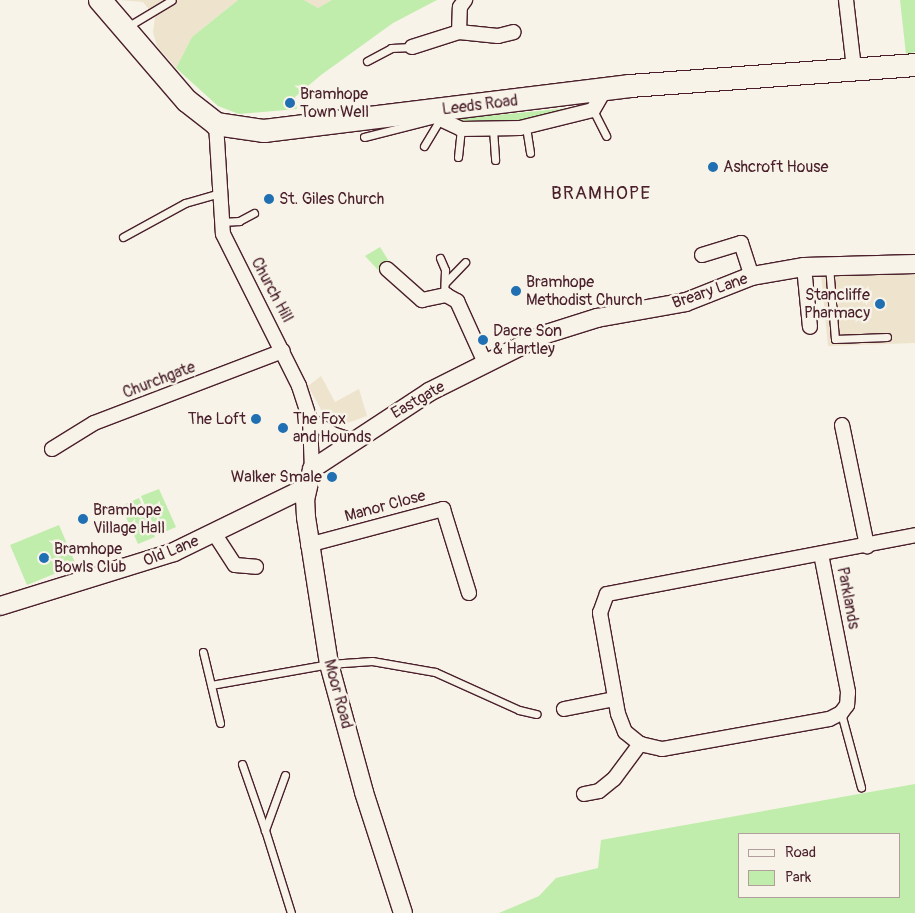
<!DOCTYPE html>
<html>
<head>
<meta charset="utf-8">
<style>
	body { margin:0 }
	#map { position:relative; width:915px; height:913px; overflow:hidden; background:#f7f3e8; font-family:Pangolin,sans-serif }
	div>[style] { position:absolute }
	.built>* { inset:0; background:#eee3cd }
	.green>* { inset:0; background:#c0edab }
	.roads { filter:drop-shadow(1px 0 #4a1f2b) drop-shadow(-1px 0 #4a1f2b) drop-shadow(0 1px #4a1f2b) drop-shadow(0 -1px #4a1f2b) }
	.service>* { height:7px; margin:-3.5px; padding:0 3.5px; transform-origin:3.5px; border-radius:3.5px; background:#f7f3e8 }
	.minor>* { height:14px; margin:-7px; padding:0 7px; transform-origin:7px; border-radius:7px; background:#f7f3e8 }
	.tertiary>* { height:18px; margin:-9px; padding:0 9px; transform-origin:9px; border-radius:9px; background:#f7f3e8 }
	.trunk>* { height:22px; margin:-11px; padding:0 11px; transform-origin:11px; border-radius:11px; background:#f7f3e8 }
	.dots>* { width:14px; height:14px; translate:-50% -50%; box-sizing:border-box; border:2px solid #f7f3e8; border-radius:50% }
	span { translate:-50% -50%; white-space:nowrap; text-align:center; line-height:1.15; -webkit-text-stroke:5px #f7f3e8; paint-order:stroke }
	.poi-label { font-size:16px; color:#4a1f2b }
	.left { translate:0 -50%; text-align:left }
	.right { translate:-100% -50%; text-align:right }
	.street-label { font-size:16px; color:#4a1f2b }
	.quarter-label { font-size:19px; color:#4a1f2b; letter-spacing:1px }
	.legend { position:absolute; left:738px; top:833px; width:162px; height:65px; box-sizing:border-box; background:#f7f3e8; border:1px solid #b29e9c; margin:0; padding:6px 9px; list-style:none; font-size:15px; color:#4a1f2b }
	.legend li { display:flex; align-items:center; gap:10px; height:25px }
	.legend b { width:25px; border:1px solid #b29e9c }
</style>
</head>
<body>
<div id="map">
	<div class="built">
		<i style="clip-path:polygon(119px 0,238px 0,192px 37px,176px 68px,157px 46px,153px 32px,155px 17px,143px 2px)"></i>
		<i style="clip-path:polygon(304px 0,332px 0,318px 8px)"></i>
		<i style="clip-path:polygon(821px 273px,915px 273px,915px 343px,828px 346px)"></i>
		<i style="clip-path:polygon(321px 376px,335px 402px,359px 389px,367px 416px,333px 428px,330px 426px,308px 386px)"></i>
	</div>
	<div class="green">
		<i style="clip-path:polygon(238px 0,304px 0,318px 8px,332px 0,437px 0,393px 23px,321px 75px,295px 97px,297px 109px,239px 114px,218px 106px,176px 68px,192px 37px)"></i>
		<i style="clip-path:polygon(900px 0,915px 0,915px 52px,906px 54px)"></i>
		<i style="clip-path:polygon(589px 106px,522px 122px,459px 122px,457px 119px)"></i>
		<i style="clip-path:polygon(380px 247px,390px 263px,379px 271px,365px 256px)"></i>
		<i style="clip-path:polygon(159px 489px,176px 527px,158px 535px,141px 496px)"></i>
		<i style="clip-path:polygon(139px 498px,155px 537px,138px 544px,121px 506px)"></i>
		<i style="clip-path:polygon(59px 525px,76px 565px,27px 585px,10px 545px)"></i>
		<i style="clip-path:polygon(evenodd,915px 784px,915px 913px,499px 913px,539px 896px,556px 878px,598px 868px,601px 840px,915px 784px,739px 834px,899px 834px,899px 897px,739px 897px,739px 834px)"></i>
	</div>
	<div class="roads">
		<div class="service">
			<i style="left:127px;top:27px;width:52px;rotate:-31deg"></i>
			<i style="left:367px;top:61px;width:27px;rotate:-28deg"></i>
			<i style="left:391px;top:48px;width:21px;rotate:-3deg"></i>
			<i style="left:593px;top:110px;width:29px;rotate:63deg"></i>
			<i style="left:526px;top:127px;width:26px;rotate:81deg"></i>
			<i style="left:493px;top:129px;width:31px;rotate:86deg"></i>
			<i style="left:364px;top:137px;width:73px;rotate:-14.2deg"></i>
			<i style="left:424px;top:146px;width:31px;rotate:-59deg"></i>
			<i style="left:458px;top:157px;width:28px;rotate:-84deg"></i>
			<i style="left:222px;top:222px;width:17px;rotate:-3deg"></i>
			<i style="left:239px;top:221px;width:17px;rotate:-28deg"></i>
			<i style="left:123px;top:237px;width:71px;rotate:-28.7deg"></i>
			<i style="left:185px;top:203px;width:35px;rotate:-16deg"></i>
			<i style="left:440px;top:258px;width:13px;rotate:67deg"></i>
			<i style="left:445px;top:270px;width:26px;rotate:92deg"></i>
			<i style="left:829px;top:266px;width:73px;rotate:85.3deg"></i>
			<i style="left:835px;top:339px;width:52px;rotate:-2.2deg"></i>
			<i style="left:445px;top:283px;width:29px;rotate:-46deg"></i>
			<i style="left:203px;top:652px;width:73px;rotate:76.5deg"></i>
			<i style="left:211px;top:685px;width:120px;rotate:-10.1deg"></i>
			<i style="left:329px;top:664px;width:43px;rotate:-4deg"></i>
			<i style="left:372px;top:661px;width:64px;rotate:9.9deg"></i>
			<i style="left:435px;top:672px;width:92px;rotate:24.3deg"></i>
			<i style="left:519px;top:710px;width:18px;rotate:13deg"></i>
			<i style="left:841px;top:713px;width:77px;rotate:74.9deg"></i>
			<i style="left:242px;top:764px;width:70px;rotate:70.8deg"></i>
			<i style="left:285px;top:775px;width:59px;rotate:110deg"></i>
			<i style="left:265px;top:830px;width:87px;rotate:72.6deg"></i>
		</div>
		<div class="minor">
			<i style="left:846px;top:0;width:68px;rotate:83.3deg"></i>
			<i style="left:459px;top:32px;width:25px;rotate:-88deg"></i>
			<i style="left:460px;top:7px;width:9px;rotate:-54deg"></i>
			<i style="left:412px;top:47px;width:49px;rotate:-17.7deg"></i>
			<i style="left:459px;top:32px;width:39px;rotate:6deg"></i>
			<i style="left:498px;top:36px;width:16px;rotate:-14deg"></i>
			<i style="left:432px;top:111px;width:11px;rotate:45deg"></i>
			<i style="left:440px;top:119px;width:23px;rotate:25deg"></i>
			<i style="left:461px;top:129px;width:59px;rotate:-1deg"></i>
			<i style="left:520px;top:128px;width:75px;rotate:-13.9deg"></i>
			<i style="left:593px;top:110px;width:24px;rotate:-60deg"></i>
			<i style="left:216px;top:124px;width:110px;rotate:86.4deg"></i>
			<i style="left:223px;top:234px;width:170px;rotate:63.4deg"></i>
			<i style="left:299px;top:386px;width:36px;rotate:72deg"></i>
			<i style="left:310px;top:420px;width:49px;rotate:87.7deg"></i>
			<i style="left:702px;top:255px;width:41px;rotate:-17.1deg"></i>
			<i style="left:741px;top:243px;width:35px;rotate:72deg"></i>
			<i style="left:804px;top:267px;width:60px;rotate:84.3deg"></i>
			<i style="left:387px;top:269px;width:47px;rotate:41.5deg"></i>
			<i style="left:422px;top:300px;width:25px;rotate:-12deg"></i>
			<i style="left:446px;top:295px;width:13px;rotate:29deg"></i>
			<i style="left:457px;top:301px;width:70px;rotate:65.6deg"></i>
			<i style="left:310px;top:420px;width:26px;rotate:32deg"></i>
			<i style="left:332px;top:434px;width:22px;rotate:18deg"></i>
			<i style="left:842px;top:425px;width:124px;rotate:78.3deg"></i>
			<i style="left:52px;top:449px;width:49px;rotate:-31.8deg"></i>
			<i style="left:94px;top:423px;width:202px;rotate:-20.9deg"></i>
			<i style="left:214px;top:533px;width:38px;rotate:57deg"></i>
			<i style="left:235px;top:565px;width:21px;rotate:5deg"></i>
			<i style="left:308px;top:545px;width:140px;rotate:-14.9deg"></i>
			<i style="left:443px;top:509px;width:88px;rotate:72.8deg"></i>
			<i style="left:821px;top:554px;width:141px;rotate:78.9deg"></i>
			<i style="left:848px;top:692px;width:13px;rotate:94deg"></i>
			<i style="left:847px;top:705px;width:10px;rotate:127deg"></i>
			<i style="left:841px;top:713px;width:13px;rotate:153deg"></i>
			<i style="left:829px;top:719px;width:170px;rotate:169.8deg"></i>
			<i style="left:662px;top:749px;width:23px;rotate:-167deg"></i>
			<i style="left:640px;top:744px;width:19px;rotate:-141deg"></i>
			<i style="left:625px;top:732px;width:19px;rotate:-111deg"></i>
			<i style="left:618px;top:714px;width:103px;rotate:-100.1deg"></i>
			<i style="left:600px;top:613px;width:20px;rotate:-70deg"></i>
			<i style="left:607px;top:594px;width:314px;rotate:-10.8deg"></i>
			<i style="left:564px;top:709px;width:52px;rotate:-11.1deg"></i>
			<i style="left:584px;top:794px;width:15px;rotate:-11deg"></i>
			<i style="left:599px;top:791px;width:19px;rotate:-39deg"></i>
			<i style="left:614px;top:779px;width:44px;rotate:-53.4deg"></i>
		</div>
		<div class="tertiary">
			<i style="left:0;top:606px;width:182px;rotate:-17.2deg"></i>
			<i style="left:174px;top:552px;width:148px;rotate:-26deg"></i>
			<i style="left:403px;top:913px;width:127px;rotate:-107.9deg"></i>
			<i style="left:364px;top:792px;width:133px;rotate:-105.3deg"></i>
			<i style="left:329px;top:664px;width:149px;rotate:-98.9deg"></i>
			<i style="left:306px;top:517px;width:17px;rotate:-93deg"></i>
			<i style="left:305px;top:500px;width:32px;rotate:-77deg"></i>
			<i style="left:312px;top:469px;width:140px;rotate:-33.3deg"></i>
			<i style="left:429px;top:392px;width:127px;rotate:-26.6deg"></i>
			<i style="left:543px;top:335px;width:57px;rotate:-17.5deg"></i>
			<i style="left:597px;top:318px;width:90px;rotate:-10.2deg"></i>
			<i style="left:686px;top:302px;width:71px;rotate:-21.5deg"></i>
			<i style="left:752px;top:276px;width:53px;rotate:-9.8deg"></i>
			<i style="left:804px;top:267px;width:111px;rotate:-1.5deg"></i>
		</div>
		<div class="trunk">
			<i style="left:100px;top:0;width:133px;rotate:49.3deg"></i>
			<i style="left:187px;top:101px;width:37px;rotate:38deg"></i>
			<i style="left:216px;top:124px;width:49px;rotate:8.3deg"></i>
			<i style="left:264px;top:131px;width:369px;rotate:-7deg"></i>
			<i style="left:630px;top:86px;width:286px;rotate:-4.2deg"></i>
		</div>
	</div>
	<div class="dots">
		<i style="left:290px;top:103px;background:#1f6fb2"></i>
		<i style="left:713px;top:167px;background:#1f6fb2"></i>
		<i style="left:269px;top:199px;background:#1f6fb2"></i>
		<i style="left:516px;top:291px;background:#1f6fb2"></i>
		<i style="left:880px;top:304px;background:#1f6fb2"></i>
		<i style="left:483px;top:340px;background:#1f6fb2"></i>
		<i style="left:256px;top:419px;background:#1f6fb2"></i>
		<i style="left:283px;top:428px;background:#1f6fb2"></i>
		<i style="left:332px;top:477px;background:#1f6fb2"></i>
		<i style="left:83px;top:519px;background:#1f6fb2"></i>
		<i style="left:44px;top:558px;background:#1f6fb2"></i>
	</div>
	<div class="poi-label">
		<span class="left" style="left:300px;top:103px">Bramhope<br>Town Well</span>
		<span class="left" style="left:723px;top:167px">Ashcroft House</span>
		<span class="left" style="left:279px;top:199px">St. Giles Church</span>
		<span class="left" style="left:526px;top:291px">Bramhope<br>Methodist Church</span>
		<span class="right" style="left:870px;top:304px">Stancliffe<br>Pharmacy</span>
		<span class="left" style="left:493px;top:340px">Dacre Son<br>&amp; Hartley</span>
		<span class="right" style="left:246px;top:419px">The Loft</span>
		<span class="left" style="left:293px;top:428px">The Fox<br>and Hounds</span>
		<span class="right" style="left:322px;top:477px">Walker Smale</span>
		<span class="left" style="left:93px;top:519px">Bramhope<br>Village Hall</span>
		<span class="left" style="left:54px;top:558px">Bramhope<br>Bowls Club</span>
	</div>
	<div class="street-label">
		<span style="left:480px;top:105px;rotate:-7deg">Leeds Road</span>
		<span style="left:272px;top:290px;rotate:62deg">Church Hill</span>
		<span style="left:710px;top:291px;rotate:-19deg">Breary Lane</span>
		<span style="left:159px;top:380px;rotate:-21deg">Churchgate</span>
		<span style="left:418px;top:400px;rotate:-30deg">Eastgate</span>
		<span style="left:385px;top:506px;rotate:-15deg">Manor Close</span>
		<span style="left:171px;top:551px;rotate:-22deg">Old Lane</span>
		<span style="left:848px;top:598px;rotate:79deg">Parklands</span>
		<span style="left:338px;top:694px;rotate:75deg">Moor Road</span>
	</div>
	<div class="quarter-label">
		<span style="left:601px;top:194px">BRAMHOPE</span>
	</div>
	<ul class="legend">
	<li><b style="height:6px;background:#f7f3e8"></b>Road</li>
	<li><b style="height:14px;background:#c0edab"></b>Park</li>
	</ul>
</div>
</body>
</html>
